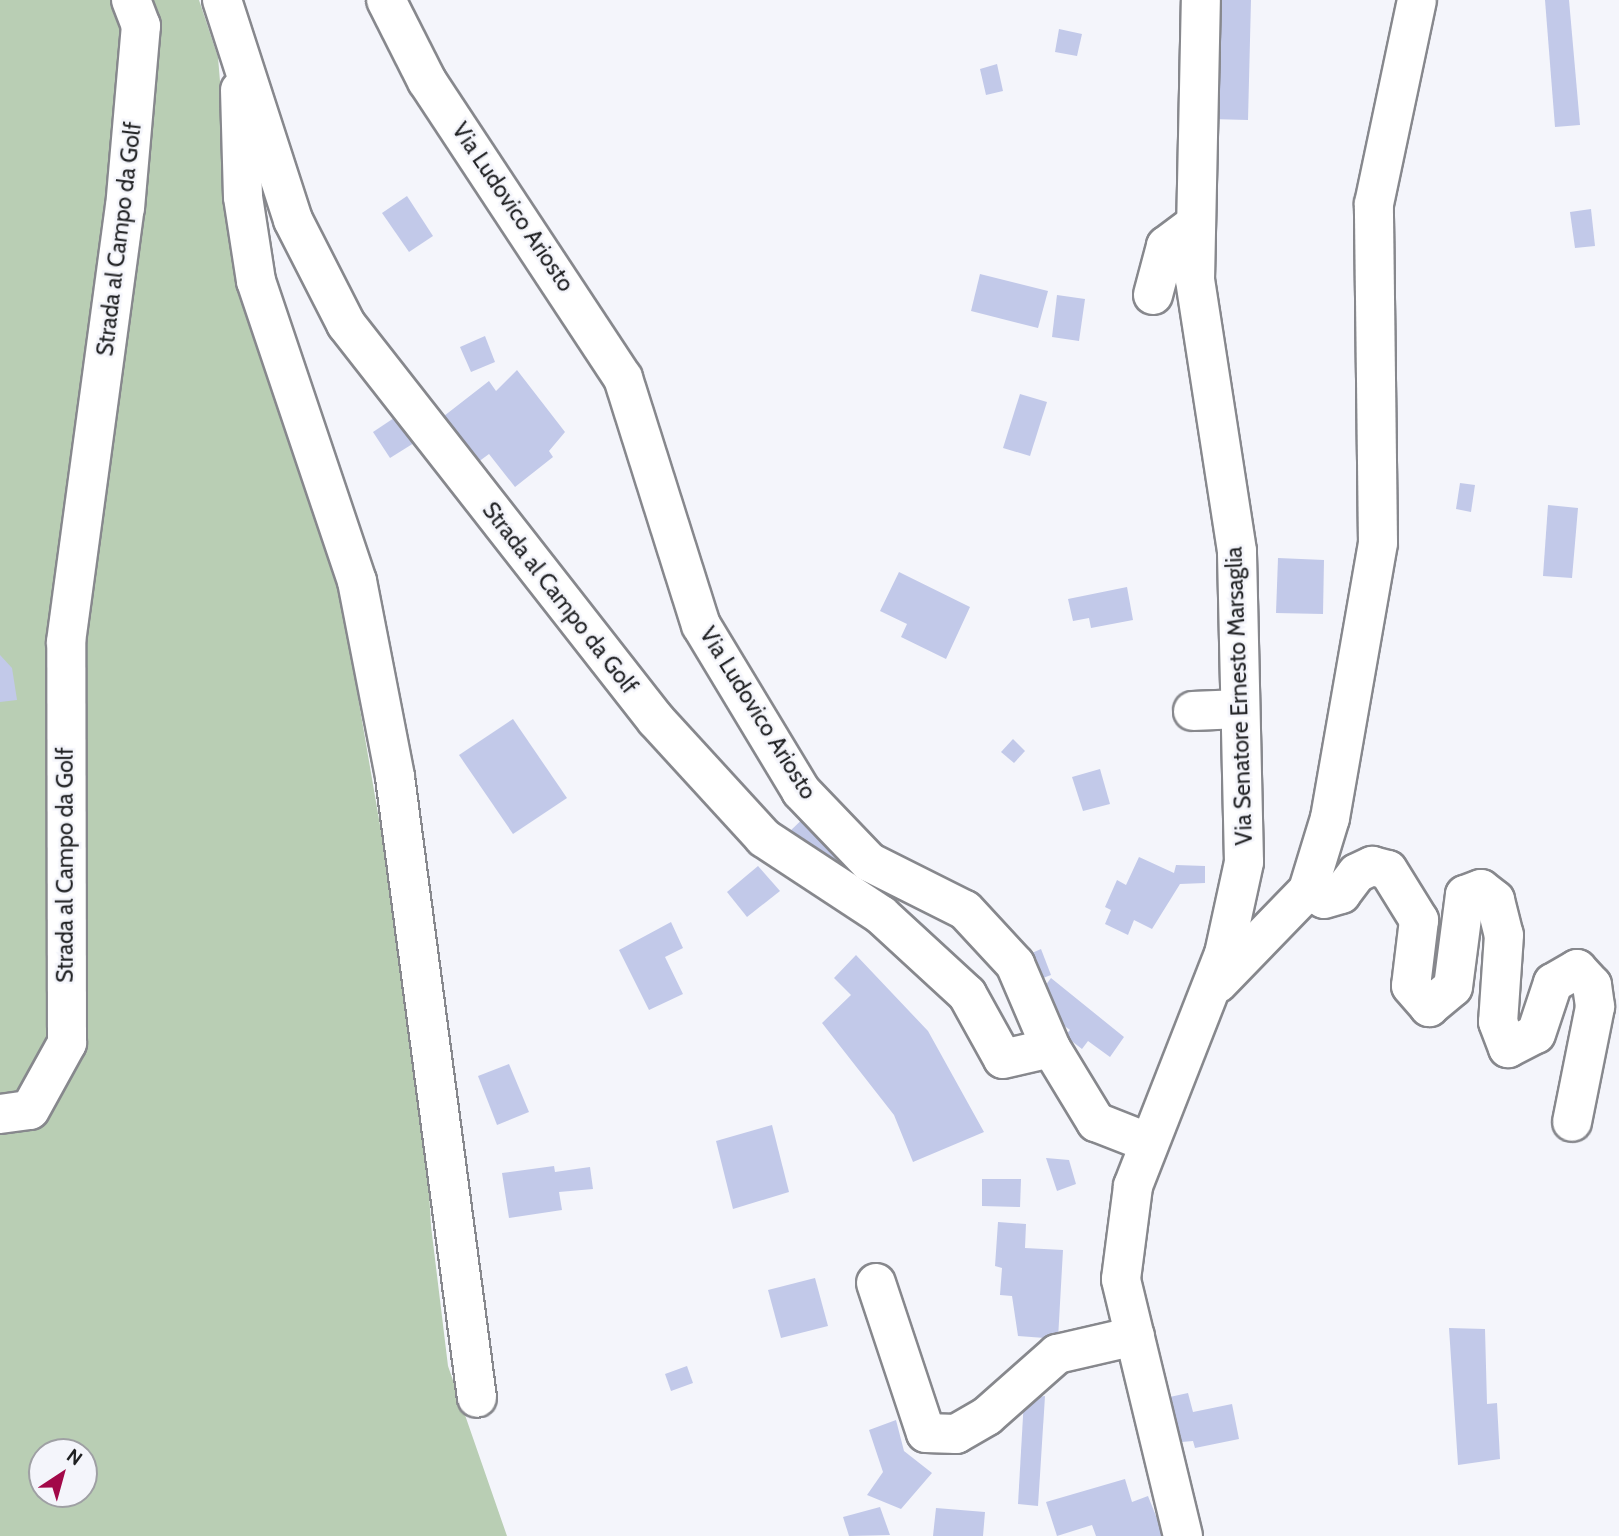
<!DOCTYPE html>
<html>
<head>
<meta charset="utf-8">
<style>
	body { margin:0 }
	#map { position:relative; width:1619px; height:1536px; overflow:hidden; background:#f4f5fb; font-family:Cabin,sans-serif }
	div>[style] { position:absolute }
	.green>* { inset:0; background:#b9ceb4 }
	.building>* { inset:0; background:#c2c9e9 }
	.roads { filter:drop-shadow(2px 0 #87888d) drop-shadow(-2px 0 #87888d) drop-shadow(0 2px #87888d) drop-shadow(0 -2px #87888d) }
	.minor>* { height:38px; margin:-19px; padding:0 19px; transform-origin:19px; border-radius:19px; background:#fff }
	span { translate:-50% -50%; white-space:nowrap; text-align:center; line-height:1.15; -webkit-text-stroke:5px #f4f5fb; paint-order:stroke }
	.street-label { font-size:23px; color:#1f2022 }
	.north { position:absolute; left:28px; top:1438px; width:70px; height:70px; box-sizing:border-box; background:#f4f5fb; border:2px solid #9fa0a4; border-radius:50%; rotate:36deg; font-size:19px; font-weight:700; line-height:28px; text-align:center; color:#1f2022 }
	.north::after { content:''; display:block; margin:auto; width:24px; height:32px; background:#a20949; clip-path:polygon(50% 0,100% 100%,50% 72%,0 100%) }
</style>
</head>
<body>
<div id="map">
	<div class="green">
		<i style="clip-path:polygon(evenodd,0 0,199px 0,218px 57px,226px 154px,335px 563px,422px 1070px,431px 1226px,448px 1366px,507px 1536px,0 1536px,0 0,42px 1452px,84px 1452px,84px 1494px,42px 1494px,42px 1452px)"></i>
	</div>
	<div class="building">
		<i style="clip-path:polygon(1215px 0,1251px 0,1248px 120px,1211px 119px)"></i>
		<i style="clip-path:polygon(1545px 0,1569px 0,1580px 125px,1555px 127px)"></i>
		<i style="clip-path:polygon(1059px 29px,1082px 34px,1077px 56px,1055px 52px)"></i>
		<i style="clip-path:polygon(997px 64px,1003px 91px,986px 95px,980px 69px)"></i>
		<i style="clip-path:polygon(407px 196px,433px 236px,409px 252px,382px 213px)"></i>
		<i style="clip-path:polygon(1591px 209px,1595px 246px,1575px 248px,1570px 212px)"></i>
		<i style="clip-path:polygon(980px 274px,1048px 291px,1038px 328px,971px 311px)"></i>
		<i style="clip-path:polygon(1057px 295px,1085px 299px,1079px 341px,1052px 337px)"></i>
		<i style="clip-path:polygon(485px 336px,495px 362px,471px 372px,460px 347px)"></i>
		<i style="clip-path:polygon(517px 370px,565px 432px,549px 451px,553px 457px,515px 487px,489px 454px,470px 468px,435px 423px,489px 381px,496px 391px)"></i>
		<i style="clip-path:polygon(1020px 394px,1047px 402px,1030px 456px,1003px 448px)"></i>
		<i style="clip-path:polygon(397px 416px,414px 443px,390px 458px,373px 432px)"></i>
		<i style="clip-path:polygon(1460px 483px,1475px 485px,1471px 512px,1456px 509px)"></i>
		<i style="clip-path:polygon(1548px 505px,1578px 508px,1572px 578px,1543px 576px)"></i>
		<i style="clip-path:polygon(1278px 558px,1324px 560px,1323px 614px,1276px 613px)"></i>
		<i style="clip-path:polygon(899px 572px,970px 607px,946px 659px,901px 637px,907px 624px,880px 611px)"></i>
		<i style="clip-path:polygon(1127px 587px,1133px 620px,1091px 628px,1089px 618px,1073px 621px,1068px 599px)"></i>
		<i style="clip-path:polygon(0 655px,12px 668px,17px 700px,0 702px)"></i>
		<i style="clip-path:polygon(513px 719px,567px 798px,513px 834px,459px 755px)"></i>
		<i style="clip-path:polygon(1013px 739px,1025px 751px,1014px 763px,1001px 752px)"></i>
		<i style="clip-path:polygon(1100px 769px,1110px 804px,1083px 811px,1072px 777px)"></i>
		<i style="clip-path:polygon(815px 807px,855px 850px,837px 875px,786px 835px)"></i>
		<i style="clip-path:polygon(1139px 857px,1174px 873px,1176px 865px,1205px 866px,1205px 883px,1180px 884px,1152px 929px,1134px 920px,1128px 935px,1105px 924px,1111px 910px,1105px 907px,1117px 880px,1126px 885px)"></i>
		<i style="clip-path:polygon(758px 866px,780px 891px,747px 917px,727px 892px)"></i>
		<i style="clip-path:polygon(671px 922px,683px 948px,665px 957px,683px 994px,649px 1010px,619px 950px)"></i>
		<i style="clip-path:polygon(1041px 949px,1051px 975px,1043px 978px,1032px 953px)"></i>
		<i style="clip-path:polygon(856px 955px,928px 1031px,984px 1132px,913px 1162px,894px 1115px,822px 1023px,851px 995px,834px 978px)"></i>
		<i style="clip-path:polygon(1051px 978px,1124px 1037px,1110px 1057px,1088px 1041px,1082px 1049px,1065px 1036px,1070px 1030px,1059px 1022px,1045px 986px)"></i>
		<i style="clip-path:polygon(509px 1064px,529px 1112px,497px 1125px,478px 1076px)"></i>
		<i style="clip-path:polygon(772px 1125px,789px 1192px,733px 1209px,716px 1141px)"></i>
		<i style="clip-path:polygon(1046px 1158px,1069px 1160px,1076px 1184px,1057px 1191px)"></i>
		<i style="clip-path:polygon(554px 1166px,555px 1172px,590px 1167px,593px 1189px,559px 1192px,562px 1210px,509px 1218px,502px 1173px)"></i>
		<i style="clip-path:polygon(982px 1179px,1021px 1179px,1020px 1207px,982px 1206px)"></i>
		<i style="clip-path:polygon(998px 1222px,1026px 1224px,1025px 1248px,1063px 1250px,1058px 1339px,1018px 1336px,1012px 1296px,1000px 1295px,1002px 1268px,995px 1266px)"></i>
		<i style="clip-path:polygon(815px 1278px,828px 1326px,781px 1338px,768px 1290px)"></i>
		<i style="clip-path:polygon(1449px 1328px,1485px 1329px,1487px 1404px,1497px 1403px,1500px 1459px,1458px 1465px)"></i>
		<i style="clip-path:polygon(687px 1366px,693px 1383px,671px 1391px,665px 1374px)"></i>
		<i style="clip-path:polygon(1188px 1393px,1193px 1412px,1232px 1404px,1239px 1439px,1195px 1448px,1193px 1441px,1170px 1443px,1156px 1400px)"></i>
		<i style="clip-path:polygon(1045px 1396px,1038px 1506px,1018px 1504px,1024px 1399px)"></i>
		<i style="clip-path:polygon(896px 1420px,904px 1451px,932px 1473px,901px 1509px,867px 1495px,883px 1472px,869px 1430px)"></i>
		<i style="clip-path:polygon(1125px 1479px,1132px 1502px,1148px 1496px,1164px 1536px,1096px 1536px,1092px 1525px,1057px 1536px,1046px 1502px)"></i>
		<i style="clip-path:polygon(880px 1507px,890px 1535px,849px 1536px,843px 1517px)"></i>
		<i style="clip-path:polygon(936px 1508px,985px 1512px,983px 1536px,933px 1536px)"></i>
	</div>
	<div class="roads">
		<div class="minor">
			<i style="left:222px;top:0;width:231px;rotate:72.1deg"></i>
			<i style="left:293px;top:220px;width:117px;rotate:63deg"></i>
			<i style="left:346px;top:324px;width:503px;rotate:51.95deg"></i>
			<i style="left:656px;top:720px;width:160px;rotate:47.5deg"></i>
			<i style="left:764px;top:838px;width:140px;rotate:33.3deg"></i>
			<i style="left:881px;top:915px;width:117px;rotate:42.6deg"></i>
			<i style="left:967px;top:994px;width:74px;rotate:61deg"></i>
			<i style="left:1003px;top:1059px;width:49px;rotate:-12.9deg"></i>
			<i style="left:386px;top:0;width:91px;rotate:63.2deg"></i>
			<i style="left:427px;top:81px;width:356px;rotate:56.6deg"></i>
			<i style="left:623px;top:378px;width:259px;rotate:72.5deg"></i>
			<i style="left:701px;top:625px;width:194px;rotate:58.9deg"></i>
			<i style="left:801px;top:791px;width:98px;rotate:46.2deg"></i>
			<i style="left:869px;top:862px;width:107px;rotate:26.6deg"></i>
			<i style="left:965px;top:910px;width:74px;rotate:47.2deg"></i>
			<i style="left:1015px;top:964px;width:91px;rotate:66.8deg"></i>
			<i style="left:1051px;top:1048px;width:87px;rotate:58.7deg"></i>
			<i style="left:1096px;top:1122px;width:55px;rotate:21.4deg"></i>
			<i style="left:240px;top:90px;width:107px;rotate:88.4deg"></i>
			<i style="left:243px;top:197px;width:85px;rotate:81.2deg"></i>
			<i style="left:256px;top:281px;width:317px;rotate:71.4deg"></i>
			<i style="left:357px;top:581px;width:200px;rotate:79deg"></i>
			<i style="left:395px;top:777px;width:626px;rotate:82.48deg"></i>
			<i style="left:1153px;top:295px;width:51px;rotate:-75.1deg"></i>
			<i style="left:1166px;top:246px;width:36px;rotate:-37deg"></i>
			<i style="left:1193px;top:711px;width:47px;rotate:-2.4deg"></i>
			<i style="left:1308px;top:890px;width:18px;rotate:29deg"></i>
			<i style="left:1324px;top:899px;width:18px;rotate:-16deg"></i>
			<i style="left:1341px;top:894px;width:26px;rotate:-53deg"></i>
			<i style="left:1357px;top:873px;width:17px;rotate:-25deg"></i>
			<i style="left:1372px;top:866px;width:16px;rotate:14deg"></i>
			<i style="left:1388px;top:870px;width:59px;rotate:58.2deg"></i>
			<i style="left:1419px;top:920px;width:66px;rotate:96.9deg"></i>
			<i style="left:1411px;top:986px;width:28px;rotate:49deg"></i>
			<i style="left:1429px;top:1007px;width:31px;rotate:-40deg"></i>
			<i style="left:1453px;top:987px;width:93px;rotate:-82.6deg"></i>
			<i style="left:1465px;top:895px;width:17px;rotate:-21deg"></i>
			<i style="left:1481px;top:889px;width:18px;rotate:38deg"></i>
			<i style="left:1495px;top:900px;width:36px;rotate:76deg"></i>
			<i style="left:1504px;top:935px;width:87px;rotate:93.9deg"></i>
			<i style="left:1498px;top:1022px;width:28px;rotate:69deg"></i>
			<i style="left:1508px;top:1048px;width:31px;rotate:-27deg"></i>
			<i style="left:1536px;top:1034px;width:54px;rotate:-71.6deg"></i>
			<i style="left:1553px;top:983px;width:28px;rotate:-30deg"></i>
			<i style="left:1577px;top:969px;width:22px;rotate:47deg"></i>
			<i style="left:1592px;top:985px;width:22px;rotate:82deg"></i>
			<i style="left:1595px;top:1007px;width:117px;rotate:101.3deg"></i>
			<i style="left:1218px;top:983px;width:129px;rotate:-45.9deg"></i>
			<i style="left:1308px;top:890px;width:75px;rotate:-73deg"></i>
			<i style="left:1330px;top:818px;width:279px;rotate:-80.1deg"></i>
			<i style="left:1378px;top:543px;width:339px;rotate:-90.7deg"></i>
			<i style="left:1374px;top:204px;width:208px;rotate:-78.1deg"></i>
			<i style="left:0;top:1114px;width:30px;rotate:-8deg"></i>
			<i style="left:30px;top:1110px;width:77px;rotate:-61.1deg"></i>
			<i style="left:67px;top:1043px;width:401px;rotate:-90.1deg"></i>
			<i style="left:66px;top:642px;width:438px;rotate:-82.3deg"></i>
			<i style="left:125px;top:208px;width:183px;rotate:-85deg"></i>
			<i style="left:141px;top:26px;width:28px;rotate:-111deg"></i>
			<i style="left:876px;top:1283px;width:158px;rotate:71.6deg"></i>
			<i style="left:926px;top:1433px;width:30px;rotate:2deg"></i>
			<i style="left:956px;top:1434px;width:36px;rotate:-30deg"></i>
			<i style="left:987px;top:1416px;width:94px;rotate:-41.5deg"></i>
			<i style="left:1057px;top:1354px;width:80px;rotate:-13deg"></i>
			<i style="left:1183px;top:1536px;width:264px;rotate:-103.6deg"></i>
			<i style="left:1121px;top:1279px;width:94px;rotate:-82.6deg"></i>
			<i style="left:1133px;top:1186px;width:249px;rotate:-68.6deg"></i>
			<i style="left:1224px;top:954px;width:94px;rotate:-77.7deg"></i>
			<i style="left:1244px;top:862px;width:311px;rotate:-91.3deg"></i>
			<i style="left:1237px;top:551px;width:274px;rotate:-98.8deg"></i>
			<i style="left:1195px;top:280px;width:280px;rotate:-88.8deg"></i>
		</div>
	</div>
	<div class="street-label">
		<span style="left:513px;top:207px;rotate:56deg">Via Ludovico Ariosto</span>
		<span style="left:119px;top:239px;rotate:-83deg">Strada al Campo da Golf</span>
		<span style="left:560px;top:598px;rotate:52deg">Strada al Campo da Golf</span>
		<span style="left:1239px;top:696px;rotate:-92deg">Via Senatore Ernesto Marsaglia</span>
		<span style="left:758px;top:713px;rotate:58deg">Via Ludovico Ariosto</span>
		<span style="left:65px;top:865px;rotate:-90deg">Strada al Campo da Golf</span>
	</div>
	<div class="north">N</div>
</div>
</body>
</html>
